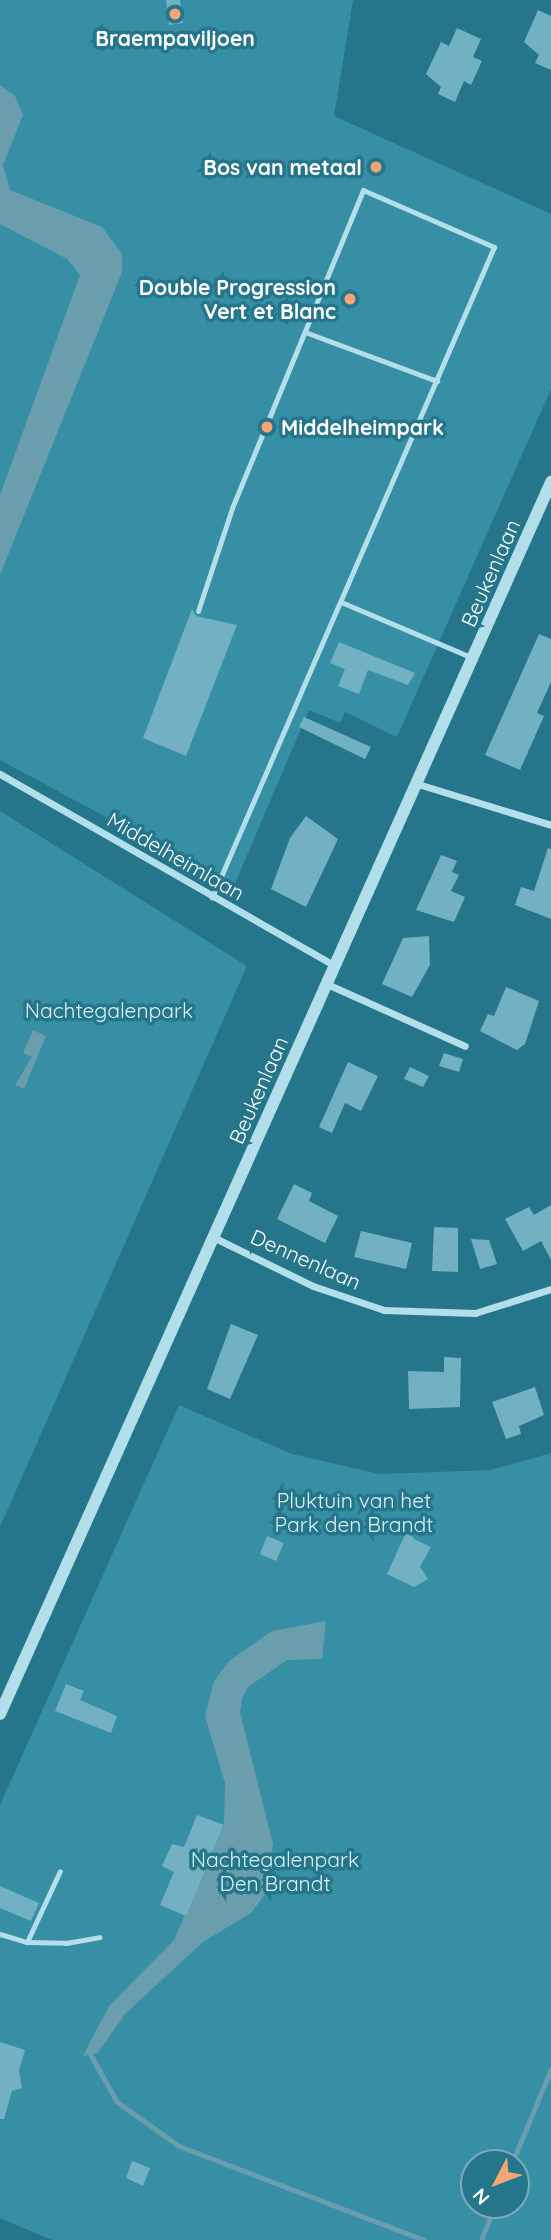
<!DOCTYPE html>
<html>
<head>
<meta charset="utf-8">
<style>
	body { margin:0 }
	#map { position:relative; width:551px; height:2240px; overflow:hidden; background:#25758b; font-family:Quicksand,sans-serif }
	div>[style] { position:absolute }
	.green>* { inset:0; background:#368fa5 }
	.water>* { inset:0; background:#6a9eac }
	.stream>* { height:5px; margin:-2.5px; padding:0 2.5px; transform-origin:2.5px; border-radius:2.5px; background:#6a9eac }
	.building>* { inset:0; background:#72b1c1 }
	.service>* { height:5px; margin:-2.5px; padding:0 2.5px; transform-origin:2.5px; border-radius:2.5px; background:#b2dfea }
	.minor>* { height:7px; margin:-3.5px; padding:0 3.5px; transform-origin:3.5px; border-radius:3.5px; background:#b2dfea }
	.tertiary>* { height:12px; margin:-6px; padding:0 6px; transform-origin:6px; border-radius:6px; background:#b2dfea }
	.dots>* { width:19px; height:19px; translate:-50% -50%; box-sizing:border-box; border:4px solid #25758b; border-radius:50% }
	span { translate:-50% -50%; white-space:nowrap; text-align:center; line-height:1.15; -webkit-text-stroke:7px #25758b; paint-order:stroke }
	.poi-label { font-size:21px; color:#fff; font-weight:700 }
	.right { translate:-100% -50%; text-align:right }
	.left { translate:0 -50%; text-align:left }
	.street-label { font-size:21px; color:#fff }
	.park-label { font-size:21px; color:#d9f2f8 }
	.north { position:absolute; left:460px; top:2149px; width:70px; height:70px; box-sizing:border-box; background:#25758b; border:2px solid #7cacb9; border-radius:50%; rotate:228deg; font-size:19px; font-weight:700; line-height:28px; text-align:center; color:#fff }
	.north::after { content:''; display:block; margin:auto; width:24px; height:32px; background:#f4a477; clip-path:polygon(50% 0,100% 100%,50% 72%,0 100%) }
</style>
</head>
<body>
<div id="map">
	<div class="green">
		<i style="clip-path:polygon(0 0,353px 0,334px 116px,551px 214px,551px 389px,397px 737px,345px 712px,340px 723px,309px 710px,234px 886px,0 760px)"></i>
		<i style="clip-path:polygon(0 811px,247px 966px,0 1527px)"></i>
		<i style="clip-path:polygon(evenodd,179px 1405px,292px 1454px,380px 1474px,491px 1470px,551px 1453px,551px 2240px,52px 2240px,0 2218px,0 1805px,179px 1405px,474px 2163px,516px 2163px,516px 2205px,474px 2205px,474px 2163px)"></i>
	</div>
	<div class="water">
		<i style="clip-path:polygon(0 85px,15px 96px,23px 115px,3px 165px,10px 190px,102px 227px,122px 254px,122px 272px,0 575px,0 495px,80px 275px,67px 259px,0 224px)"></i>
		<i style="clip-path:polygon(33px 1030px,46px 1036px,24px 1089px,15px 1085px,32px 1057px,23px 1053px)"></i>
		<i style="clip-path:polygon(326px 1621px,322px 1659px,287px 1660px,248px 1687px,242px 1699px,240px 1712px,273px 1844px,266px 1893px,251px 1913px,203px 1942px,125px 2014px,98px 2053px,83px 2056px,109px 2006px,174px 1940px,224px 1826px,225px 1783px,205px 1716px,214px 1681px,229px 1661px,272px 1631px)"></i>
	</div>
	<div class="stream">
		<i style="left:90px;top:2054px;width:55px;rotate:60.6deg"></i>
		<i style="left:117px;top:2102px;width:76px;rotate:35.4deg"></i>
		<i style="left:179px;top:2146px;width:262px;rotate:21deg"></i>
		<i style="left:512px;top:2163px;width:102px;rotate:-67.5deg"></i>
		<i style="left:481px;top:2240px;width:38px;rotate:-68deg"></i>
	</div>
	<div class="building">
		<i style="clip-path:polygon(166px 0,180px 0,183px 23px,169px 25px)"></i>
		<i style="clip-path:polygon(538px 10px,551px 16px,551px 70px,535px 63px,539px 55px,524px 42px)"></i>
		<i style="clip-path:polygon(457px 28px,481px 39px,473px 57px,482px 61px,471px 85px,464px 81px,455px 102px,438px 94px,441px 87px,426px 74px,441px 42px,449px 46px)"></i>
		<i style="clip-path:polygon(192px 609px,196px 616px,237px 625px,186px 756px,143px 738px)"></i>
		<i style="clip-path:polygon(539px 634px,551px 639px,551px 682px,537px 713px,544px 716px,520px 770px,485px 755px)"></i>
		<i style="clip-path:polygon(339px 642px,415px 673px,408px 685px,368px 670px,359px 694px,338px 686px,345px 669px,330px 663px)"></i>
		<i style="clip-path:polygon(304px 717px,371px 747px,365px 759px,299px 727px)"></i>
		<i style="clip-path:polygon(306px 816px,338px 839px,306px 907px,271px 889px,290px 838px)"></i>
		<i style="clip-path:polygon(548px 848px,551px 849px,551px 919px,515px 905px,521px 887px,534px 891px)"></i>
		<i style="clip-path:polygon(441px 855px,457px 861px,452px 872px,459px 875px,451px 891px,465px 897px,454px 922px,416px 910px)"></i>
		<i style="clip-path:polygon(429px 936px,430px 965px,412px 997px,382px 984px,403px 938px)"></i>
		<i style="clip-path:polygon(506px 987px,539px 1001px,525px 1044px,517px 1050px,480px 1031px,488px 1014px,494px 1016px)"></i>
		<i style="clip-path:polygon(444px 1053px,463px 1059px,459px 1072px,439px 1066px)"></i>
		<i style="clip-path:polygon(348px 1062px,378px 1076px,361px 1111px,345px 1103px,332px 1133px,319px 1127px)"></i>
		<i style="clip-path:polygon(410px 1067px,429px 1076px,423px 1087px,404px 1079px)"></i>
		<i style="clip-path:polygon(294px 1184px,312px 1193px,309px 1201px,338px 1216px,325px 1243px,277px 1219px)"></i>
		<i style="clip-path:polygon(551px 1205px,551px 1260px,541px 1241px,523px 1251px,505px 1219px,529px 1207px,534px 1215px)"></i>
		<i style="clip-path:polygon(434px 1227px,458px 1228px,458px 1272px,432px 1271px)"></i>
		<i style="clip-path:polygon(361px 1231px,412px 1243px,406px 1269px,354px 1257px)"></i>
		<i style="clip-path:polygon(471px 1239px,489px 1240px,497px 1264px,480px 1269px)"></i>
		<i style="clip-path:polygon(231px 1324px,258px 1335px,230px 1399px,207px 1389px)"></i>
		<i style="clip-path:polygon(444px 1357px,461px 1358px,460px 1407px,409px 1409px,408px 1371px,444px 1372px)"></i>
		<i style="clip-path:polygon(535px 1387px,544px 1415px,519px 1426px,521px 1434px,506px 1439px,492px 1402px)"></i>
		<i style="clip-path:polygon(408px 1528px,414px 1539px,431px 1547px,420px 1567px,428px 1579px,414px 1587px,387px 1574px)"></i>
		<i style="clip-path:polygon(267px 1536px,284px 1543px,276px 1561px,260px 1554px)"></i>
		<i style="clip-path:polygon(66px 1684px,84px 1691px,80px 1700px,117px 1716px,111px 1733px,55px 1711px)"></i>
		<i style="clip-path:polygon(197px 1815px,224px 1825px,186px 1916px,160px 1905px,174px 1872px,162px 1866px,172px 1844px,184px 1847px)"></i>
		<i style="clip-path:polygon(0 1886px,39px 1903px,31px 1921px,0 1908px)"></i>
		<i style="clip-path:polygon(0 2042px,25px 2050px,19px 2070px,22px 2088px,12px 2091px,4px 2119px,0 2119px)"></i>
		<i style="clip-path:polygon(132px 2161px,150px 2168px,143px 2186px,126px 2178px)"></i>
	</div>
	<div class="service">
		<i style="left:305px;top:332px;width:141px;rotate:20.4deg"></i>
		<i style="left:341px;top:602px;width:143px;rotate:23deg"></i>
		<i style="left:198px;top:611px;width:108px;rotate:-71.7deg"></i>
		<i style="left:232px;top:508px;width:344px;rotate:-67.6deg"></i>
		<i style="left:363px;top:190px;width:143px;rotate:23.5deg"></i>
		<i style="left:494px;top:247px;width:709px;rotate:113.45deg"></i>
		<i style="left:0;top:1934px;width:28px;rotate:17deg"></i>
		<i style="left:27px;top:1942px;width:39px;rotate:1deg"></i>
		<i style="left:66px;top:1943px;width:34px;rotate:-10deg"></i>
		<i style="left:27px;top:1942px;width:78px;rotate:-65.1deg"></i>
	</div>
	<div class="minor">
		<i style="left:0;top:774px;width:386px;rotate:29.8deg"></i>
		<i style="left:418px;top:784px;width:139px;rotate:17.1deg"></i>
		<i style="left:327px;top:984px;width:151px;rotate:24.2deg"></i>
		<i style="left:213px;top:1237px;width:111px;rotate:26.1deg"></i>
		<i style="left:313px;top:1286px;width:75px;rotate:18.7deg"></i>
		<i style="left:384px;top:1310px;width:91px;rotate:1.9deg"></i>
		<i style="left:475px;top:1313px;width:80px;rotate:-17.5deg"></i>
	</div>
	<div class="tertiary">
		<i style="left:0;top:1714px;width:1350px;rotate:-65.9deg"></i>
	</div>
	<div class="dots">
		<i style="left:175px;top:14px;background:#f4a477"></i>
		<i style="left:376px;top:167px;background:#f4a477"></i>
		<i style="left:350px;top:299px;background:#f4a477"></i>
		<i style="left:267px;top:427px;background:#f4a477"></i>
	</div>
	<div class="poi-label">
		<span style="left:175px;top:38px">Braempaviljoen</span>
		<span class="right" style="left:362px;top:167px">Bos van metaal</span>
		<span class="right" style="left:336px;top:299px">Double Progression<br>Vert et Blanc</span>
		<span class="left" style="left:281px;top:427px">Middelheimpark</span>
	</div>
	<div class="street-label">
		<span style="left:490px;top:573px;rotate:-66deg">Beukenlaan</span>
		<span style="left:176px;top:856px;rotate:30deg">Middelheimlaan</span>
		<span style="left:258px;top:1090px;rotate:-66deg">Beukenlaan</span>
		<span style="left:306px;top:1259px;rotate:24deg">Dennenlaan</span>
	</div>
	<div class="park-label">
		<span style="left:109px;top:1010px">Nachtegalenpark</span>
		<span style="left:354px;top:1512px">Pluktuin van het<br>Park den Brandt</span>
		<span style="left:275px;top:1871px">Nachtegalenpark<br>Den Brandt</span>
	</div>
	<div class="north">N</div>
</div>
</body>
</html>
